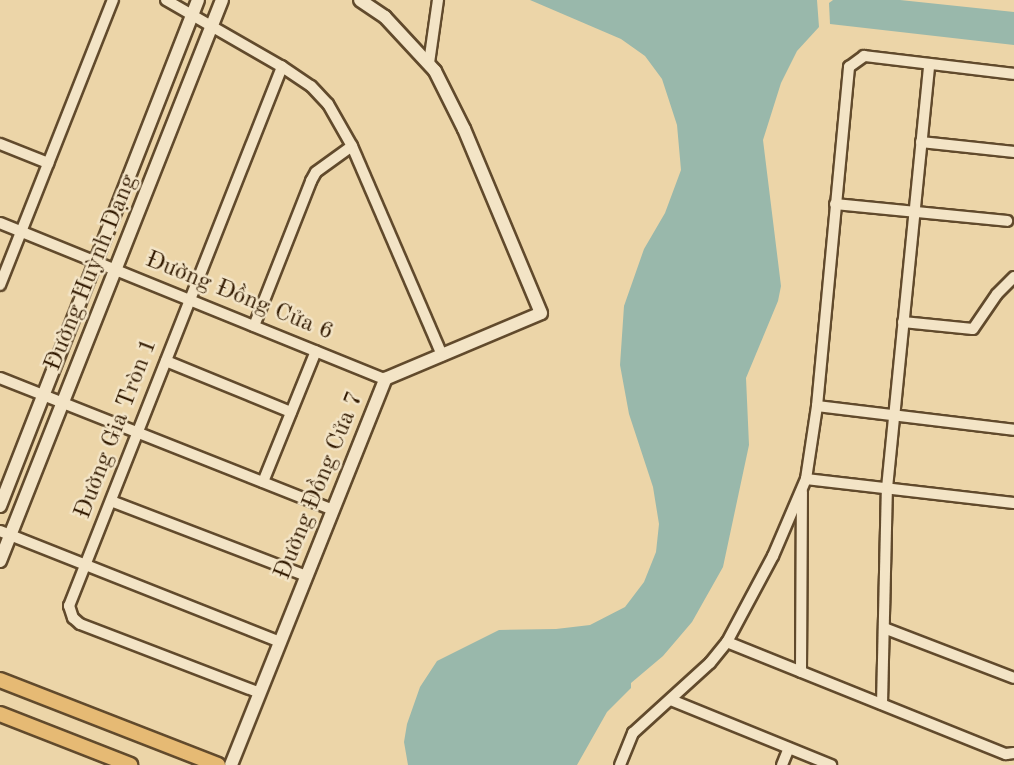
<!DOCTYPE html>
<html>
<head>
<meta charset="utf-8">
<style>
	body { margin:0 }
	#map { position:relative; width:1014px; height:765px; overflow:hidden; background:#ecd5a8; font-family:"Old Standard TT",serif }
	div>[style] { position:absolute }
	.water>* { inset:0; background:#99b8ab }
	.roads { filter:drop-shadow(2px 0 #614a2c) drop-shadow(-2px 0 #614a2c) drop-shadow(0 2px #614a2c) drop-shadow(0 -2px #614a2c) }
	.minor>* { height:10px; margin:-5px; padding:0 5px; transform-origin:5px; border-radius:5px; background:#f3e4c6 }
	.tertiary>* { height:12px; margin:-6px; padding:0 6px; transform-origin:6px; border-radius:6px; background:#f3e4c6 }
	.primary>* { height:14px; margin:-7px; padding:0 7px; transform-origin:7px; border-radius:7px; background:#e6ba74 }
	span { translate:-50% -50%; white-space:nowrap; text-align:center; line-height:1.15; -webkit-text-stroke:5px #f3e4c6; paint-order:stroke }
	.street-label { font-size:24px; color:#331b02 }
</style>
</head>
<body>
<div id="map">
	<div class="water">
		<i style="clip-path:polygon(530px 0,817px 0,819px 27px,797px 51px,781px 83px,763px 140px,781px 286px,778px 301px,746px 378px,749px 445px,723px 567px,692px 622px,663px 656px,631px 683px,631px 688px,607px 712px,577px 765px,408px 765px,404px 742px,407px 724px,420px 687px,437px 661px,499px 630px,556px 629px,590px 625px,625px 607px,644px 582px,656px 552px,659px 524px,653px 487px,629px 414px,620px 365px,624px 306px,644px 249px,665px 213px,681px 170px,677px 125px,662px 79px,645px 56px,621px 39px)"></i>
		<i style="clip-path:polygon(833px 0,900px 0,1014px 12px,1014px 45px,830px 24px,829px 3px)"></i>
	</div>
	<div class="roads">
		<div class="minor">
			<i style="left:166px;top:0;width:133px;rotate:29.9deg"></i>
			<i style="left:281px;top:66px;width:36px;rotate:34deg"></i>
			<i style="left:311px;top:86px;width:25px;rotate:47deg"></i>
			<i style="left:328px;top:104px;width:48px;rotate:60.3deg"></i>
			<i style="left:352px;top:146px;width:228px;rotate:66.7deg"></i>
			<i style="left:429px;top:63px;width:64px;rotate:-81.9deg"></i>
			<i style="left:921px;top:142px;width:94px;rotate:6.1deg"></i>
			<i style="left:0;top:144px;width:52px;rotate:21.6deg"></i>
			<i style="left:835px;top:204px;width:173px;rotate:5.6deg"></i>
			<i style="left:0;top:223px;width:415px;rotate:22.1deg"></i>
			<i style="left:0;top:285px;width:307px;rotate:-68.4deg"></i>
			<i style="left:903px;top:322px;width:70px;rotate:5.7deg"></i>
			<i style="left:973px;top:329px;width:42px;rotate:-55.6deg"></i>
			<i style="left:997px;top:294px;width:24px;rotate:-45deg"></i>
			<i style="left:254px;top:326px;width:156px;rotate:-68.5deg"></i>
			<i style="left:311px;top:181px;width:10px;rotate:-61deg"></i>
			<i style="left:316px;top:172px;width:44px;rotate:-35.8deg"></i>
			<i style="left:166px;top:361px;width:135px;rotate:22.2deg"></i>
			<i style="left:0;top:378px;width:358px;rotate:21.6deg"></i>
			<i style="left:817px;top:406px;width:198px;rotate:6.9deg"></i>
			<i style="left:806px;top:479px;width:209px;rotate:6.6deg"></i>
			<i style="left:263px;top:482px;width:141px;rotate:-68deg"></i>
			<i style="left:111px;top:501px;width:209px;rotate:21deg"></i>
			<i style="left:0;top:531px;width:301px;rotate:21.6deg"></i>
			<i style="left:884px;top:628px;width:139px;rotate:21deg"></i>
			<i style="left:727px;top:642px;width:301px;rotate:21.9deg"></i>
			<i style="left:1006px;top:754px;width:8px;rotate:-7deg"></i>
			<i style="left:801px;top:672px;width:180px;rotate:-89.7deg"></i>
			<i style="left:260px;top:693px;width:193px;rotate:-159deg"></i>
			<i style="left:80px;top:624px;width:9px;rotate:-139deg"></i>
			<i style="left:73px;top:618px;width:13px;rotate:-108deg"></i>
			<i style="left:69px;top:606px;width:580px;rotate:-68.44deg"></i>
			<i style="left:671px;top:700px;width:173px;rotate:22.1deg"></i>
			<i style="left:882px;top:704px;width:216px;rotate:-88.7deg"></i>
			<i style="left:887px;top:488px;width:426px;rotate:-84.3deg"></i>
			<i style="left:620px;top:765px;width:35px;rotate:-68deg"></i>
			<i style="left:633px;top:733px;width:104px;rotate:-42.3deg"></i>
			<i style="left:710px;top:663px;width:27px;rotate:-51deg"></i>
			<i style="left:727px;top:642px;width:98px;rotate:-61.9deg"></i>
			<i style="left:773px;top:556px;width:84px;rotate:-66.8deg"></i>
			<i style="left:806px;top:479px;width:74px;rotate:-81.4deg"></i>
			<i style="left:817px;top:406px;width:341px;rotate:-84.6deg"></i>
			<i style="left:849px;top:67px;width:19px;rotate:-36deg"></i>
			<i style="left:864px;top:56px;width:151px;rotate:6.8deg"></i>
			<i style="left:782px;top:765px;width:18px;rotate:-68deg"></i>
		</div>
		<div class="tertiary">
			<i style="left:0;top:506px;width:543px;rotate:-68.63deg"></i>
			<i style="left:0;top:561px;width:603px;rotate:-68.41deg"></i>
			<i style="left:231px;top:765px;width:416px;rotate:-68.2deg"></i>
			<i style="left:385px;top:379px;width:169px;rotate:-22.9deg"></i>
			<i style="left:541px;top:313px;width:199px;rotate:-112.7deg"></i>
			<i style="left:464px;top:129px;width:65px;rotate:-116.6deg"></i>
			<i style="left:435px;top:71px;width:74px;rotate:-132.8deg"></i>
			<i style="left:385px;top:17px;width:30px;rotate:-146deg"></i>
		</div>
		<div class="primary">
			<i style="left:0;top:680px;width:234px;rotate:21.3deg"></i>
			<i style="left:0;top:714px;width:140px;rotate:21.4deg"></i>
		</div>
	</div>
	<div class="street-label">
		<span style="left:92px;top:273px;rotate:-68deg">Đường Huỳnh Dạng</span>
		<span style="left:239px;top:297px;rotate:22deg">Đường Đồng Cửa 6</span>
		<span style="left:117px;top:429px;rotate:-69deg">Đường Gia Tròn 1</span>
		<span style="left:320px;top:486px;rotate:-68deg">Đường Đồng Cửa 7</span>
	</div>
</div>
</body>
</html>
